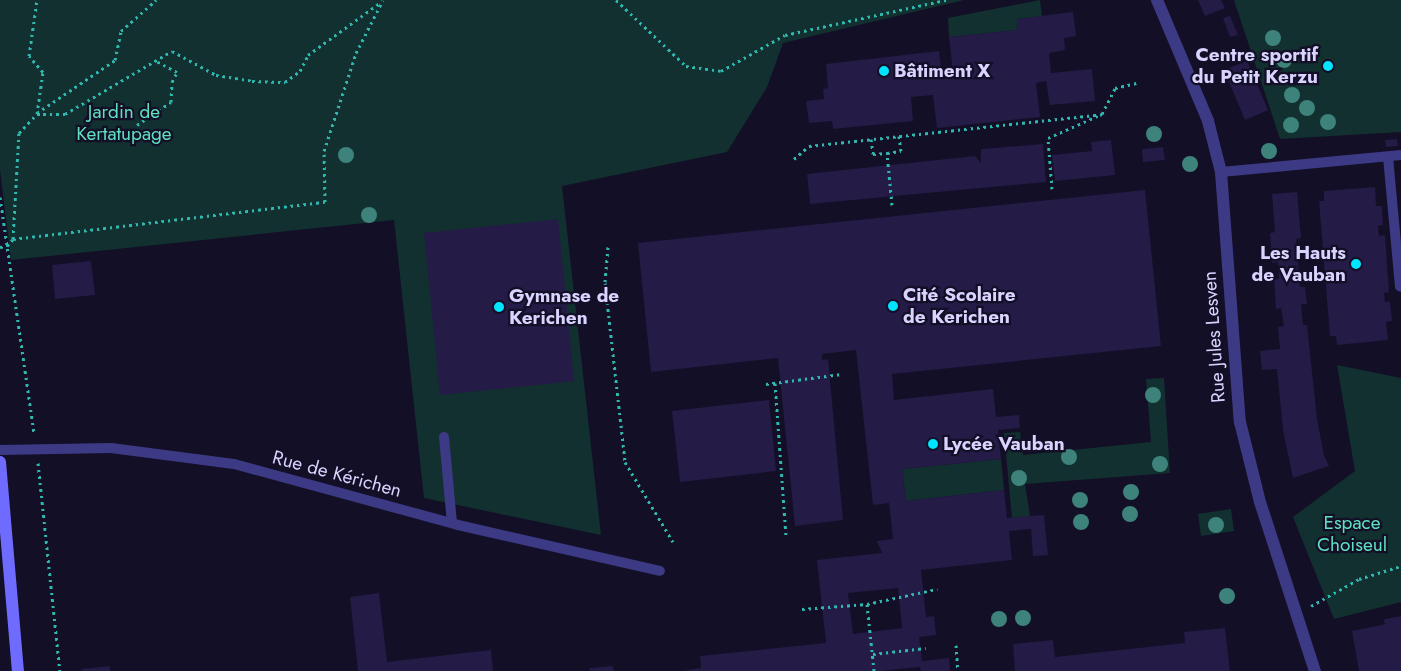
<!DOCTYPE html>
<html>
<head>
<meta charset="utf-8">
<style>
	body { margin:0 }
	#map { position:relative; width:1401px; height:671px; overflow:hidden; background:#130f26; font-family:Jost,sans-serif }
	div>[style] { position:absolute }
	.green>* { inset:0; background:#12302f }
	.building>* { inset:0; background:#241b47 }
	.path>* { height:3px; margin-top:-1.5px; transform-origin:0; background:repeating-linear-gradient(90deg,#2fb8b0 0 2.5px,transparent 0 6.5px) }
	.service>* { height:10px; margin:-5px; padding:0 5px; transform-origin:5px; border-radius:5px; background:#3d3a85 }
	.tertiary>* { height:12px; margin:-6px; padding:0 6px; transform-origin:6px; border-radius:6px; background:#3d3a85 }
	.secondary>* { height:12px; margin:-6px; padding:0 6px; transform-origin:6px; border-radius:6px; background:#6f6bff }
	.trees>* { width:16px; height:16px; margin:-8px; border-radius:50%; background:#3d827b }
	.dots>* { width:14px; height:14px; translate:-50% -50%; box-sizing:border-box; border:2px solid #130f26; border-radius:50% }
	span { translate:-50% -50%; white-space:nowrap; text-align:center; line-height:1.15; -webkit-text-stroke:4.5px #130f26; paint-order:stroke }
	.poi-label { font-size:19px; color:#d9d4ff; font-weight:700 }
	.right { translate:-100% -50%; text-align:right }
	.left { translate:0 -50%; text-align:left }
	.park-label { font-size:19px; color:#5fe0c0 }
	.street-label { font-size:19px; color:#d9d4ff }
</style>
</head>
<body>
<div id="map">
	<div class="green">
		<i style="clip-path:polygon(0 0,964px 0,783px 43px,767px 87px,727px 152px,562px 186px,601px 535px,424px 498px,394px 220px,11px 260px,0 170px)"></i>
		<i style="clip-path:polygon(1040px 0,1042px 16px,1017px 19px,1018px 30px,949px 37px,948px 18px)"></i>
		<i style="clip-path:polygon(1234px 0,1401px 0,1401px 132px,1280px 139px)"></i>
		<i style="clip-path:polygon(1337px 365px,1401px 378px,1401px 602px,1334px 619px,1293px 517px,1355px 471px)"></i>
		<i style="clip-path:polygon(1164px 378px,1170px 473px,1025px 484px,1030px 516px,1012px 518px,1004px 433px,1020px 432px,1023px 455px,1151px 442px,1146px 379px)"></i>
		<i style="clip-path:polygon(1001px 459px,1004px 490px,906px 501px,902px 469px)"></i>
		<i style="clip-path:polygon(1231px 509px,1234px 531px,1201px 536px,1198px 514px)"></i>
	</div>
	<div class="building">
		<i style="clip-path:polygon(1198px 0,1221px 0,1225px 8px,1205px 16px)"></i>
		<i style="clip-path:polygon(1073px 12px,1076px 36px,1064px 38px,1065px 50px,1049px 53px,1051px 73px,1092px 69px,1095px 101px,1050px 105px,1046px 81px,1036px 83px,1040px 117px,937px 128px,933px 95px,911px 97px,913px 121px,833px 129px,832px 121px,809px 123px,806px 101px,824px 99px,823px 89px,828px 88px,826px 64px,939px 51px,942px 75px,953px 73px,949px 37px,1018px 30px,1017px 19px)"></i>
		<i style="clip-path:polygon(1230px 16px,1238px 35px,1230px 37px,1223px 18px)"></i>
		<i style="clip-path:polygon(1247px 61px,1268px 110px,1245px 120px,1224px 70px)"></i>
		<i style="clip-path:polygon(1397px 139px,1398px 146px,1386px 147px,1385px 140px)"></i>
		<i style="clip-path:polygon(1111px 140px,1115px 175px,1055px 181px,1052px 155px,1092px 151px,1091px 142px)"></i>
		<i style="clip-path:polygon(1043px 144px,1046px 182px,810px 204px,807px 174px,975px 156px,981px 163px,981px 149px)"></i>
		<i style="clip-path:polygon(1163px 147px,1165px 160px,1143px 162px,1142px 149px)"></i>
		<i style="clip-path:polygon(1375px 187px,1376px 206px,1382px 206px,1383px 225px,1378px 226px,1379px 236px,1385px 235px,1389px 292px,1384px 293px,1385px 302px,1390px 302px,1392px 321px,1386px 322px,1388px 340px,1337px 345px,1336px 336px,1330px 336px,1319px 201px,1324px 201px,1324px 191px)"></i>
		<i style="clip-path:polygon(evenodd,1145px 190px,1161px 346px,892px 374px,894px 400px,993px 389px,996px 417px,1019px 415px,1020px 428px,998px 430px,1001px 459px,902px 469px,906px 501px,1004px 490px,1007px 518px,1044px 515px,1048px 555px,1033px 556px,1031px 529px,1009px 531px,1012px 560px,921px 570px,926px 617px,934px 616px,936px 635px,919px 637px,922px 661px,949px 658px,950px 671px,921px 671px,920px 667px,879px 671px,682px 671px,701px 668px,700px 656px,826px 643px,817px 560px,882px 553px,877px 541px,893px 539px,889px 503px,873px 505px,856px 350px,822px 354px,822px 360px,828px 359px,843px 520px,795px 526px,778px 358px,651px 372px,638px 243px,1145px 190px,898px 588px,902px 628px,853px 634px,848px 593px,898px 588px)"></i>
		<i style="clip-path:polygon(1297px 192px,1301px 238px,1296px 239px,1300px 287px,1305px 287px,1307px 304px,1301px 304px,1303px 325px,1307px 325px,1317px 419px,1324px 455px,1329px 466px,1293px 478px,1283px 430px,1277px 369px,1262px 370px,1260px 351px,1280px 349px,1278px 327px,1284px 326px,1281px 308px,1276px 309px,1274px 279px,1279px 279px,1278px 262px,1272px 263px,1270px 233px,1275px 232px,1272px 194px)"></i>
		<i style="clip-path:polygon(558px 219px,574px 381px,440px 395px,424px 233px)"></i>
		<i style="clip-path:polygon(91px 261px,95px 295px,55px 299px,52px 265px)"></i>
		<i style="clip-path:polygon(769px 400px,776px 471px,680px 482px,672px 411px)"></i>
		<i style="clip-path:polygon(379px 593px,387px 662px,491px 650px,493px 671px,358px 671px,350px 597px)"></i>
		<i style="clip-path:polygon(1401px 616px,1401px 671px,1359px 671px,1352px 631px,1386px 624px,1383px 621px,1385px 619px)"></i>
		<i style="clip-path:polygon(1225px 628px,1230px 671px,1015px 671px,1013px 644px,1053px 640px,1055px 657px,1185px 643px,1184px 632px)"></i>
		<i style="clip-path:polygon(110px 666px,110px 671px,82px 671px,82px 669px)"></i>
		<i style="clip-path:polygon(613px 666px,614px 671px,590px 671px,589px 668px)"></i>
	</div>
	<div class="path">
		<i style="left:616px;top:0;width:96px;rotate:43.3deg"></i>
		<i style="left:686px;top:66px;width:35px;rotate:8deg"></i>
		<i style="left:721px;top:71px;width:73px;rotate:-29.4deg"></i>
		<i style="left:785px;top:35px;width:165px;rotate:-12.3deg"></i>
		<i style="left:37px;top:113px;width:94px;rotate:-34.2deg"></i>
		<i style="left:115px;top:60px;width:30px;rotate:-78deg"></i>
		<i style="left:121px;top:31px;width:47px;rotate:-41.5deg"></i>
		<i style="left:37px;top:114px;width:28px"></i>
		<i style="left:65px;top:114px;width:124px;rotate:-30.5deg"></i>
		<i style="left:172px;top:51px;width:50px;rotate:28.6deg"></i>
		<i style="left:216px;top:75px;width:36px;rotate:9deg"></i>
		<i style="left:252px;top:81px;width:33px;rotate:2deg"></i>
		<i style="left:285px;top:82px;width:19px;rotate:-36deg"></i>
		<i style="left:300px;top:71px;width:18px;rotate:-63deg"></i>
		<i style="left:308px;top:55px;width:90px;rotate:-36deg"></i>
		<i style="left:137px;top:125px;width:41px;rotate:-34.1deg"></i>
		<i style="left:171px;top:102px;width:20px;rotate:-87deg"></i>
		<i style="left:172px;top:82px;width:11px;rotate:-63deg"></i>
		<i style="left:177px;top:72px;width:24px;rotate:-152deg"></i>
		<i style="left:871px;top:139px;width:15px;rotate:82deg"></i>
		<i style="left:873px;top:154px;width:14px;rotate:-4deg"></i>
		<i style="left:794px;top:159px;width:20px;rotate:-41deg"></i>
		<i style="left:809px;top:146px;width:295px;rotate:-6.2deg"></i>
		<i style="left:1052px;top:189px;width:51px;rotate:-94.5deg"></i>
		<i style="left:1048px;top:138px;width:59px;rotate:-24deg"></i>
		<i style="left:1102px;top:114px;width:29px;rotate:-63deg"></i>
		<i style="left:1115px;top:88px;width:22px;rotate:-13deg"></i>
		<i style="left:0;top:197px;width:239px;rotate:81.8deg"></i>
		<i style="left:892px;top:205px;width:52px;rotate:-95.5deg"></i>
		<i style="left:887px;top:153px;width:14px;rotate:-8deg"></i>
		<i style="left:901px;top:151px;width:15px;rotate:-98deg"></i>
		<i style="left:13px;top:239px;width:106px;rotate:-86.8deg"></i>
		<i style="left:19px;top:133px;width:26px;rotate:-47deg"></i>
		<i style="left:37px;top:114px;width:42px;rotate:-81.9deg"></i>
		<i style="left:43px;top:72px;width:21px;rotate:-131deg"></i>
		<i style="left:29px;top:56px;width:57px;rotate:-81.9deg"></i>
		<i style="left:0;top:247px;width:7px;rotate:-8deg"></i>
		<i style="left:7px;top:246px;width:9px;rotate:-49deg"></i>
		<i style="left:13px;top:239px;width:314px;rotate:-6.8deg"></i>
		<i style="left:325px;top:202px;width:51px;rotate:-91.1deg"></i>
		<i style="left:324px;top:151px;width:103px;rotate:-71.9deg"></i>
		<i style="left:356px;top:53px;width:59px;rotate:-63deg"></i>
		<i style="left:608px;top:247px;width:36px;rotate:95deg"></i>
		<i style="left:605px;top:283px;width:180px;rotate:83.6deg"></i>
		<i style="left:625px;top:462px;width:93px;rotate:59deg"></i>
		<i style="left:775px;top:383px;width:154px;rotate:85.9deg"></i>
		<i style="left:766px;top:384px;width:76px;rotate:-7.6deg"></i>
		<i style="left:38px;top:463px;width:209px;rotate:84deg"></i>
		<i style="left:867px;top:604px;width:67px;rotate:84deg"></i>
		<i style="left:1311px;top:606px;width:55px;rotate:-29.4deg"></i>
		<i style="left:1359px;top:579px;width:44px;rotate:-17.2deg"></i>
		<i style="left:802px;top:609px;width:65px;rotate:-4.4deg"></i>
		<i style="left:867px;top:604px;width:72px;rotate:-12.1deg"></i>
		<i style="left:956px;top:645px;width:26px;rotate:86deg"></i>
		<i style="left:873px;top:654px;width:53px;rotate:-6.5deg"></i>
	</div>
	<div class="service">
		<i style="left:1388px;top:157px;width:130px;rotate:84.7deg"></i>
		<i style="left:1221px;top:172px;width:181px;rotate:-5.4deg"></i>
		<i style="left:444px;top:437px;width:86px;rotate:84.7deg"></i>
		<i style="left:0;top:450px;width:111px;rotate:-1deg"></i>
		<i style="left:111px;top:448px;width:124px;rotate:7.4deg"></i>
		<i style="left:234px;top:464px;width:232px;rotate:15.2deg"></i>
		<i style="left:458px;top:525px;width:207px;rotate:12.8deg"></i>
	</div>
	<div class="tertiary">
		<i style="left:1157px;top:0;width:131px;rotate:67.1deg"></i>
		<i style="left:1208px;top:121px;width:53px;rotate:75.7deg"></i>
		<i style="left:1221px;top:172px;width:251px;rotate:85.7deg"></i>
		<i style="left:1240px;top:422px;width:82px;rotate:76deg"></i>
		<i style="left:1260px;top:502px;width:178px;rotate:72deg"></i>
	</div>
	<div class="secondary">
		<i style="left:0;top:462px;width:210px;rotate:85.1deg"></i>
	</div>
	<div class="trees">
		<i style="left:1273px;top:38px"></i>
		<i style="left:1284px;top:60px"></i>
		<i style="left:1292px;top:95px"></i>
		<i style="left:1307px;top:108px"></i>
		<i style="left:1328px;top:122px"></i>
		<i style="left:1291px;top:125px"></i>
		<i style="left:1154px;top:134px"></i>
		<i style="left:1269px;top:151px"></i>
		<i style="left:346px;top:155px"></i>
		<i style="left:1190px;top:164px"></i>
		<i style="left:369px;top:215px"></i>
		<i style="left:1153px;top:395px"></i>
		<i style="left:1069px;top:457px"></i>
		<i style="left:1160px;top:464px"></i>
		<i style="left:1019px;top:478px"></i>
		<i style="left:1131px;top:492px"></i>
		<i style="left:1080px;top:500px"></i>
		<i style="left:1130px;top:514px"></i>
		<i style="left:1081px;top:522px"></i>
		<i style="left:1216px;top:525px"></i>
		<i style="left:1227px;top:596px"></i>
		<i style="left:1023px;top:618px"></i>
		<i style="left:999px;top:619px"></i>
	</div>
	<div class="dots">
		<i style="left:1328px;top:66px;background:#00e5ff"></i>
		<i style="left:884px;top:71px;background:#00e5ff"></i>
		<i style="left:1356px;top:264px;background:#00e5ff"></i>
		<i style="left:893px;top:306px;background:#00e5ff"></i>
		<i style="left:499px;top:307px;background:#00e5ff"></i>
		<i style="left:933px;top:444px;background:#00e5ff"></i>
	</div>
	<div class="poi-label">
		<span class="right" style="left:1318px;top:66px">Centre sportif<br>du Petit Kerzu</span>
		<span class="left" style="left:894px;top:71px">Bâtiment X</span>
		<span class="right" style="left:1346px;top:264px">Les Hauts<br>de Vauban</span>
		<span class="left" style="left:903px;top:306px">Cité Scolaire<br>de Kerichen</span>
		<span class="left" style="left:509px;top:307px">Gymnase de<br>Kerichen</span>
		<span class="left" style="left:943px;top:444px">Lycée Vauban</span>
	</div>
	<div class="park-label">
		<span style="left:124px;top:123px">Jardin de<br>Kertatupage</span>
		<span style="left:1352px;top:534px">Espace<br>Choiseul</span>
	</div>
	<div class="street-label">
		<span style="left:1214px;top:337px;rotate:-94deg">Rue Jules Lesven</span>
		<span style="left:337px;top:474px;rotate:15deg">Rue de Kérichen</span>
	</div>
</div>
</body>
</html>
